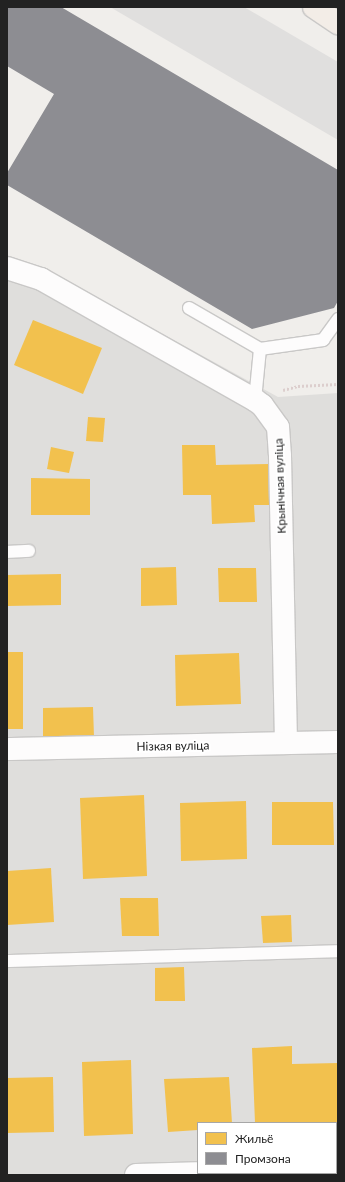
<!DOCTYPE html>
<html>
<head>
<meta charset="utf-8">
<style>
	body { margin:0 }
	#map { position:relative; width:345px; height:1182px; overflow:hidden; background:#f0eeeb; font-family:Lato,sans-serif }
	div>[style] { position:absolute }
	.residential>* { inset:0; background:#dfdedc }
	.parking>* { inset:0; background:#e0dfde }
	.homes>* { inset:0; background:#f2c14e }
	.industry>* { inset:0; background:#8d8d92 }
	.path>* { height:2.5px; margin-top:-1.25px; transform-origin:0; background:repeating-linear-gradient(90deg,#dccecd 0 2px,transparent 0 4px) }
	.roads { filter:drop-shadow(1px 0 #c9c8c7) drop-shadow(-1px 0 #c9c8c7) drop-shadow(0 1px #c9c8c7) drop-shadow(0 -1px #c9c8c7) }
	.service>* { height:12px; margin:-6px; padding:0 6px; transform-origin:6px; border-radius:6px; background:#fdfcfc }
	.minor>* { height:22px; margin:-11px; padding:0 11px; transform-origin:11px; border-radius:11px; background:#fdfcfc }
	.primary>* { height:22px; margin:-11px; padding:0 11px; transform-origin:11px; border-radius:11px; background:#f3ede7 }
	span { translate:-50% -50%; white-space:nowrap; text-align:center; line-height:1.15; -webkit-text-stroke:4px #fff; paint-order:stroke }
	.street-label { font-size:12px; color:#222 }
	.frame { position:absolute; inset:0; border:8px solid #222; pointer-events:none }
	.legend { position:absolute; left:197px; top:1122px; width:140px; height:52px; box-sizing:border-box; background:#fff; border:1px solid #a7a7a7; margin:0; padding:5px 7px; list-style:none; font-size:12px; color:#222 }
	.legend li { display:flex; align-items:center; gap:8px; height:20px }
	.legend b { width:20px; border:1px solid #a7a7a7 }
</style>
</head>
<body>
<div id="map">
	<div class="residential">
		<i style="clip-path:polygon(evenodd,7px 255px,44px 269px,278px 397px,338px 393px,338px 1175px,7px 1175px,7px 255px,198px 1123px,336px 1123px,336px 1173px,198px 1173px,198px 1123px)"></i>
	</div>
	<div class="parking">
		<i style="clip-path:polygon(110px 7px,244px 7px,338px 62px,338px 140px)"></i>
	</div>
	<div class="homes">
		<i style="clip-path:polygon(33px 320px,102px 348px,83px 394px,14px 365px)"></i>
		<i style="clip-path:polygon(88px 417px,105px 418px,103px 442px,86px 441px)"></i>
		<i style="clip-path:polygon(182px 445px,215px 445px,216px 465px,270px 464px,271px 505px,254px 505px,255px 522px,212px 524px,211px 495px,183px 495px)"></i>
		<i style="clip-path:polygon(51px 447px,74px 452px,69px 473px,47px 469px)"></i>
		<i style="clip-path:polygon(31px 478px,90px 479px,90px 515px,31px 515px)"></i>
		<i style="clip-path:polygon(176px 567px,177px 605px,141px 606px,141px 568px)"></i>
		<i style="clip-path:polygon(218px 568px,256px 568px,257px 602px,219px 602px)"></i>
		<i style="clip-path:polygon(61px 574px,61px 605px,7px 606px,7px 575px)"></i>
		<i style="clip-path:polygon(7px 652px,23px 652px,23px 729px,7px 729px)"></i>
		<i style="clip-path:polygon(239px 653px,241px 704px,176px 706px,175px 655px)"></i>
		<i style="clip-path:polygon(93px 707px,94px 737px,43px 738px,43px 708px)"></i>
		<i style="clip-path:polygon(144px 795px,147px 876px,83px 879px,80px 798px)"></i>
		<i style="clip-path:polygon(246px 801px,247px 859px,181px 861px,180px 803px)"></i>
		<i style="clip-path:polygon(272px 802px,333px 802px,334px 845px,272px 845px)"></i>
		<i style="clip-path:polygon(51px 868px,54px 922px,7px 925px,7px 871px)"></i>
		<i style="clip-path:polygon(120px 898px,158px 898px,159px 936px,122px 936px)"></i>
		<i style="clip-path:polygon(291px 915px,292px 942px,263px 943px,261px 916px)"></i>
		<i style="clip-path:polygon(184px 967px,185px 1001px,155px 1001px,155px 968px)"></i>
		<i style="clip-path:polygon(292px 1046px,292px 1064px,338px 1063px,338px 1133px,336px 1133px,336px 1123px,255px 1123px,252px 1048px)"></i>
		<i style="clip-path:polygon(131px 1060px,133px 1134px,84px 1136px,82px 1062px)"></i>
		<i style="clip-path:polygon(53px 1077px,54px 1132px,7px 1133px,7px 1078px)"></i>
		<i style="clip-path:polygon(229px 1077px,232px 1123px,198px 1123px,198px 1130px,168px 1132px,164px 1079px)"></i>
	</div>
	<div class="industry">
		<i style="clip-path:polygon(7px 7px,61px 7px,338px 170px,338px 301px,334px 308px,252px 329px,7px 185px,7px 173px,54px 94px,7px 66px)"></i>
	</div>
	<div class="path">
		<i style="left:283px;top:390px;width:16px;rotate:-15deg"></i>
		<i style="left:298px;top:386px;width:40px;rotate:-2.9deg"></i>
	</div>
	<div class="roads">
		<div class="service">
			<i style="left:189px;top:308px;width:82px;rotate:30deg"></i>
			<i style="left:260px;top:349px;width:64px;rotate:-8.1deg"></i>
			<i style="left:323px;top:340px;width:26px;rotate:-54deg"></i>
			<i style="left:255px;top:400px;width:51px;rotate:-84.4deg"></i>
			<i style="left:7px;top:552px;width:22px;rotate:-3deg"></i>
			<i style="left:7px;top:961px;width:331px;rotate:-1.7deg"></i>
		</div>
		<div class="minor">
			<i style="left:7px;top:268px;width:36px;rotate:18deg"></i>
			<i style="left:41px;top:279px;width:246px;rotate:29.5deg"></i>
			<i style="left:255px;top:400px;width:9px;rotate:36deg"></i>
			<i style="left:262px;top:405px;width:27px;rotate:54deg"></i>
			<i style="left:278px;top:427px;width:29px;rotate:86deg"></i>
			<i style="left:280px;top:456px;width:287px;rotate:88.8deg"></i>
			<i style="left:7px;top:749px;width:331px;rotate:-1.2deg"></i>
			<i style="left:336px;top:1169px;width:2px"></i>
			<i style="left:136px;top:1175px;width:69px;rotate:-1.7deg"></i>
		</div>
		<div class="primary">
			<i style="left:314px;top:7px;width:29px;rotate:34deg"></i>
		</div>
	</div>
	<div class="street-label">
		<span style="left:280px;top:486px;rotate:-92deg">Крынічная вуліца</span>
		<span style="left:173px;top:746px;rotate:-1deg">Нізкая вуліца</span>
	</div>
	<div class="frame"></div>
	<ul class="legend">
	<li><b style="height:11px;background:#f2c14e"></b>Жильё</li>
	<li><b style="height:11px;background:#8d8d92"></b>Промзона</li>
	</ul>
</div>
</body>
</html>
